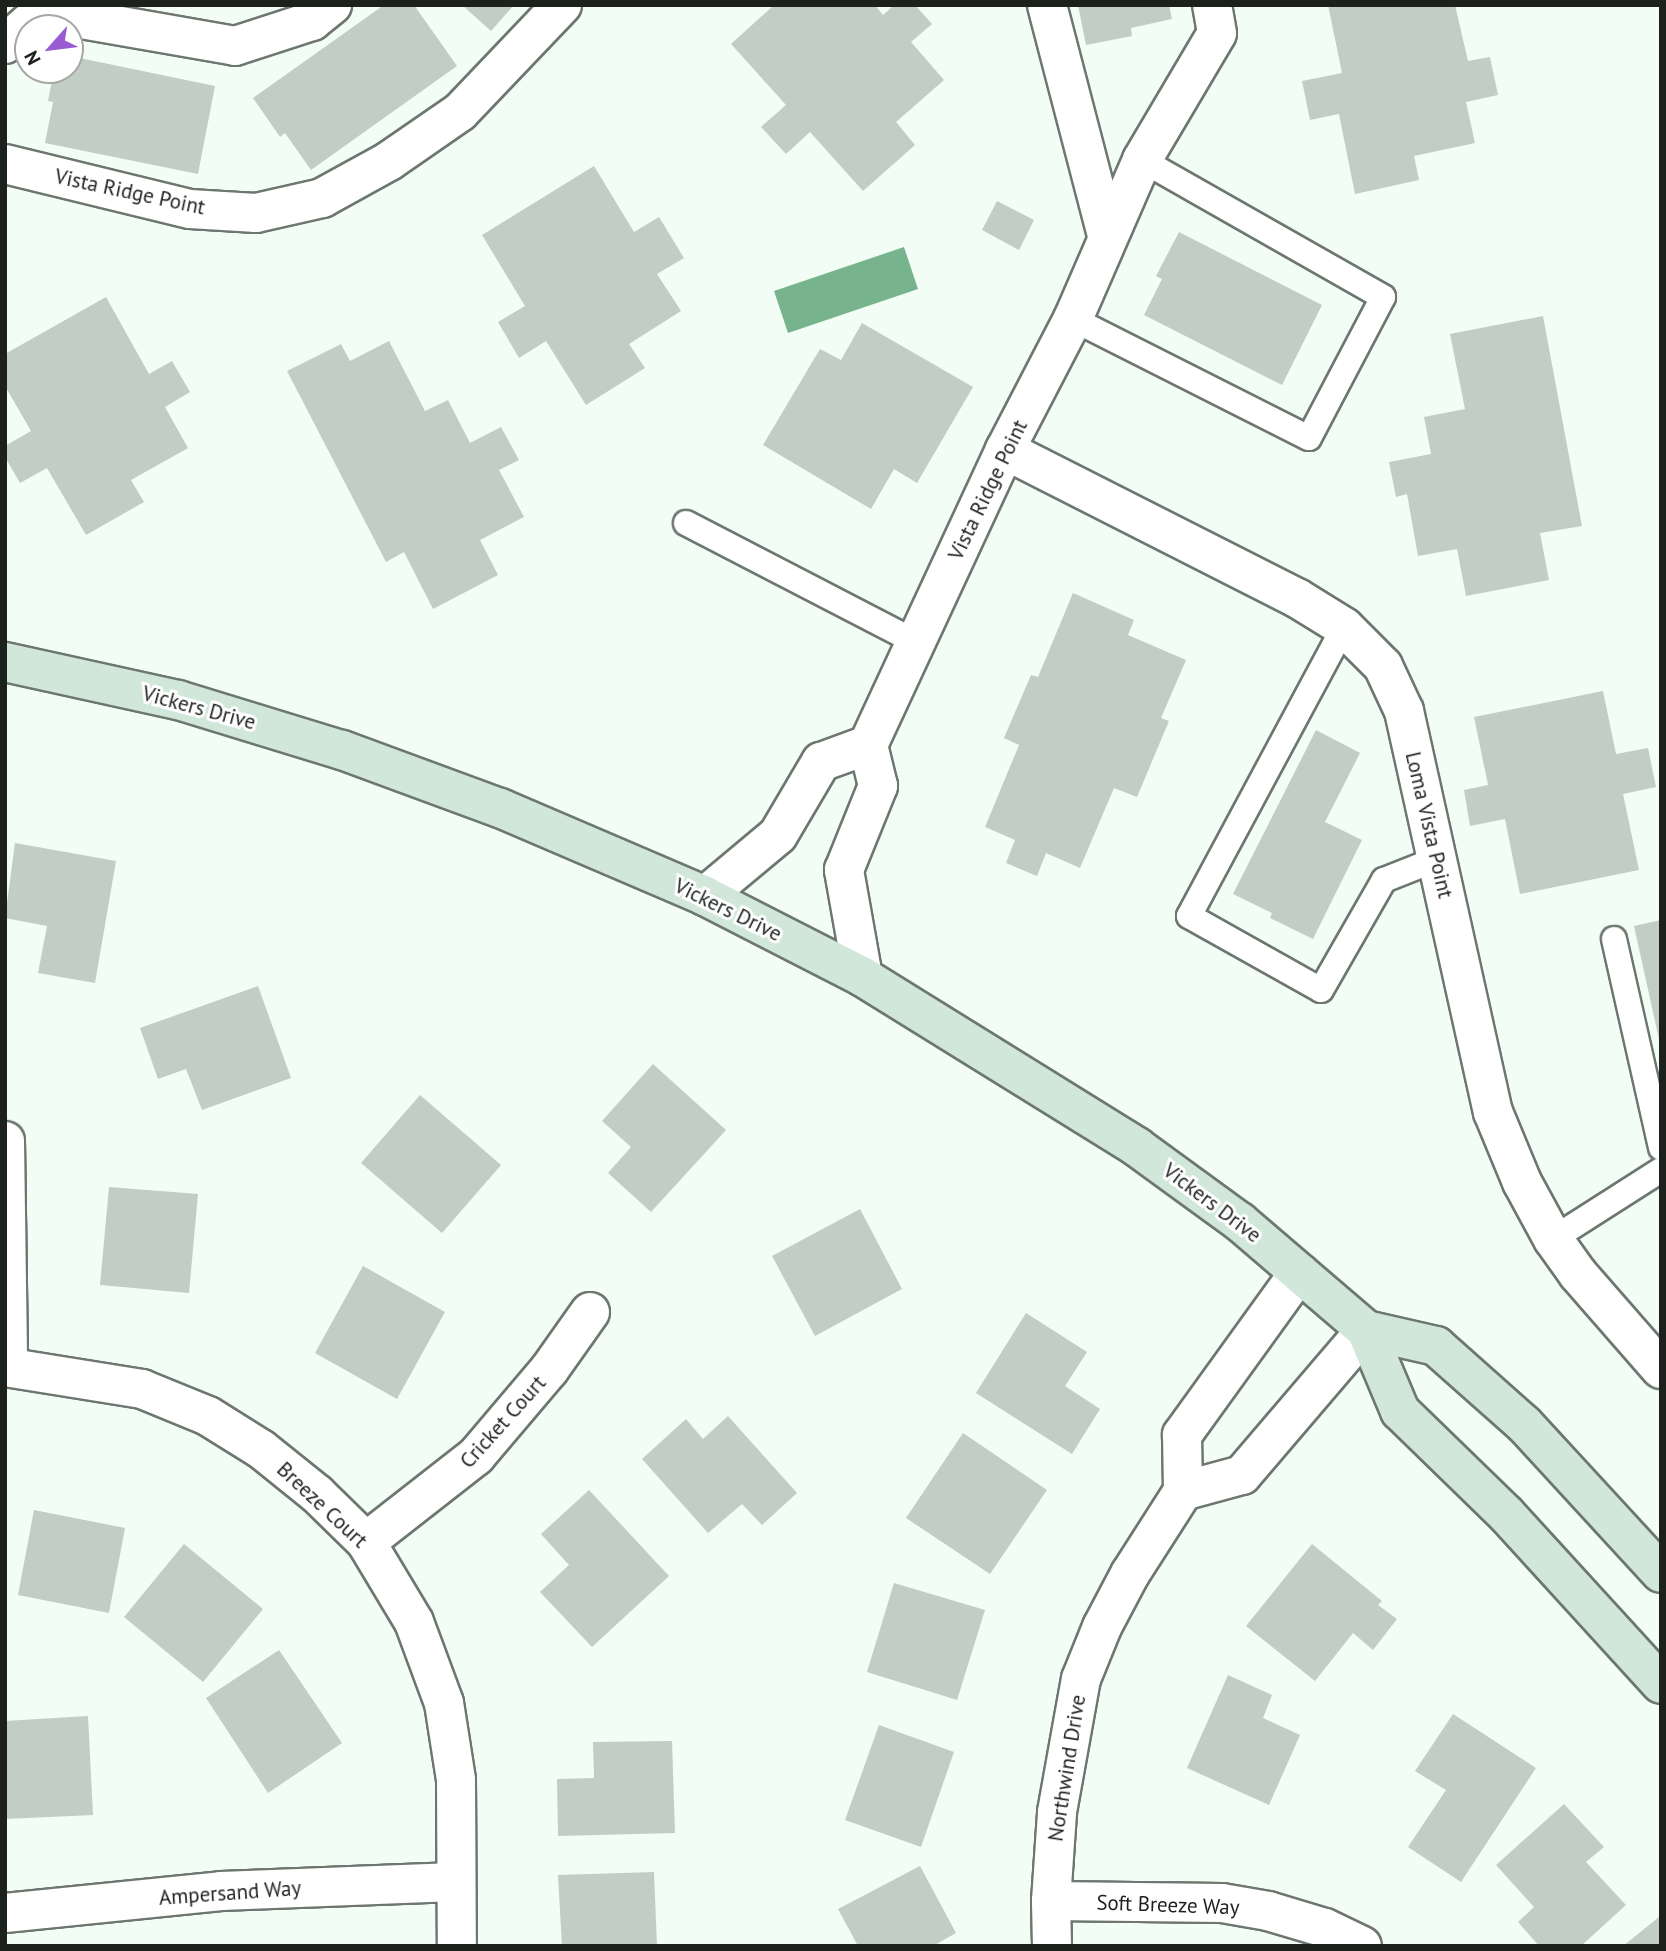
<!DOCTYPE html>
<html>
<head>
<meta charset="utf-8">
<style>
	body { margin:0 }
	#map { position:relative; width:1666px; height:1951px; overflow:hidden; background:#f1fdf5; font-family:"PT Sans",sans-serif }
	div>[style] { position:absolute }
	.water>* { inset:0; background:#77b48d }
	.building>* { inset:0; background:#c2cdc5 }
	.roads { filter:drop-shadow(2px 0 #6d7770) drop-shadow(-2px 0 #6d7770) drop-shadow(0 2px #6d7770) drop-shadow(0 -2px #6d7770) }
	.service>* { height:24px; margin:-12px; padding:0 12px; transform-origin:12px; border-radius:12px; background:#fff }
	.minor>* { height:38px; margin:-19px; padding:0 19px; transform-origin:19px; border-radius:19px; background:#fff }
	.secondary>* { height:38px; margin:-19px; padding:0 19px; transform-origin:19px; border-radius:19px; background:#d0e7d9 }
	span { translate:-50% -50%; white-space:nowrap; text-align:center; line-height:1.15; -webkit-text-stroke:6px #fff; paint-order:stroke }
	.street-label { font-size:21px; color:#1d211e }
	.frame { position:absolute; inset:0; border:7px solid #1d211e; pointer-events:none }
	.north { position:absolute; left:14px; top:14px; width:70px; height:70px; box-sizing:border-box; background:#fff; border:2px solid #a5a6a5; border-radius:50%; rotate:242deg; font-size:19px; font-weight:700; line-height:28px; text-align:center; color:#1d211e }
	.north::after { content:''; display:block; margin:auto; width:24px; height:32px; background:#985bd2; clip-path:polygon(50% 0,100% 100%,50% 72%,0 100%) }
</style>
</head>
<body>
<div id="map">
	<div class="water">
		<i style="clip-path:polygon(904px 247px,918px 289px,788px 333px,774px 291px)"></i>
	</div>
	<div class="building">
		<i style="clip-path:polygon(384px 5px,414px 5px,457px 66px,311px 170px,285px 133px,280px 137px,253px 98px)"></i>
		<i style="clip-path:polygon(462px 5px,514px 5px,491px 31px)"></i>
		<i style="clip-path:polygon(774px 5px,875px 5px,883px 15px,894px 5px,915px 5px,932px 24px,911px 42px,944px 80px,896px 122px,915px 145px,863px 191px,810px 132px,786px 154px,761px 127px,786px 105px,731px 44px)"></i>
		<i style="clip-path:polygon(1078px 5px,1169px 5px,1172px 19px,1131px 28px,1132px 36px,1086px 45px)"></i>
		<i style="clip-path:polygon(1328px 5px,1455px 5px,1468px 61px,1490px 57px,1498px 95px,1466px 102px,1475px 143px,1414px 156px,1419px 180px,1355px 194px,1339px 114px,1310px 120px,1302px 81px,1342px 73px)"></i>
		<i style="clip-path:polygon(70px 56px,215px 86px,198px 174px,45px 143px,53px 102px,48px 101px,54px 70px,70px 70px)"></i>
		<i style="clip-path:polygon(594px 166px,634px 232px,659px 217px,684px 258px,657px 274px,681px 311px,629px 344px,645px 368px,586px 405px,546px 341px,519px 358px,498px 322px,525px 306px,482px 235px)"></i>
		<i style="clip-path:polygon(997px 201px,1034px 220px,1019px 250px,982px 230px)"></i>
		<i style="clip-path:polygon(1179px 232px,1322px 305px,1282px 385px,1144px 315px,1162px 279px,1156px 276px)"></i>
		<i style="clip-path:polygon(106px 297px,149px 374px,172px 361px,190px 392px,165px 407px,188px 448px,131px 480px,144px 502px,86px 535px,47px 468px,20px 483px,5px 457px,5px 446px,31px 431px,5px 386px,5px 354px)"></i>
		<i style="clip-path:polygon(1543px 316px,1582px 526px,1540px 533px,1549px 580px,1466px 596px,1457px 549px,1418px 556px,1407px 494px,1396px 497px,1389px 462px,1431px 454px,1424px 417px,1465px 409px,1450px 334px)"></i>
		<i style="clip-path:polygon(862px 323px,973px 387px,917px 483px,894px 469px,871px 509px,763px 445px,820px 349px,841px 360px)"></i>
		<i style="clip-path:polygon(389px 341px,425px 411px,448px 400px,470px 443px,501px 427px,519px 460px,499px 470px,524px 517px,480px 540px,498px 575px,433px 609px,404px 552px,386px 562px,287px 371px,341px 344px,350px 361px)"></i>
		<i style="clip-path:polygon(1073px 593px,1134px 620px,1128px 635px,1186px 660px,1161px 718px,1169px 721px,1137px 797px,1114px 788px,1080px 868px,1046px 853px,1037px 876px,1006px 863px,1015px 840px,985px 827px,1019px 745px,1004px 738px,1031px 675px,1038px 677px)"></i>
		<i style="clip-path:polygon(1603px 691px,1616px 754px,1648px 748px,1656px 787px,1623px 794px,1639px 870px,1520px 894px,1505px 819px,1470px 826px,1464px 790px,1488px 785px,1474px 717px)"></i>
		<i style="clip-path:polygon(1316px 730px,1360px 753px,1325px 822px,1362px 840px,1313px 939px,1270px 918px,1272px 913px,1233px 894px)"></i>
		<i style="clip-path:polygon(15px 843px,116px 861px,95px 983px,38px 973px,47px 926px,5px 918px)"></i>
		<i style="clip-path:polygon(1661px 920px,1661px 1044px,1660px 1044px,1634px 926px)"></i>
		<i style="clip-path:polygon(258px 986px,291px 1078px,202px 1110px,186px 1069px,158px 1079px,140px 1028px)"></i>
		<i style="clip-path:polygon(653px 1064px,726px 1130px,651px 1212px,608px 1173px,631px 1147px,602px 1121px)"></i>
		<i style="clip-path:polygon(420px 1095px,501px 1165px,442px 1233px,361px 1163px)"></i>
		<i style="clip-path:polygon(109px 1187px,198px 1194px,189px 1293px,100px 1285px)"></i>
		<i style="clip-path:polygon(860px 1209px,902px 1289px,815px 1336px,772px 1256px)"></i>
		<i style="clip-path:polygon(363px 1266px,445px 1312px,397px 1399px,315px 1353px)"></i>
		<i style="clip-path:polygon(1026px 1313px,1087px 1352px,1065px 1386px,1100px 1409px,1072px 1454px,976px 1393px)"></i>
		<i style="clip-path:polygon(728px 1416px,797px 1493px,762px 1525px,742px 1504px,708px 1533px,642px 1459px,686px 1419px,703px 1439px)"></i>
		<i style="clip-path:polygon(963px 1433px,1047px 1490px,990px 1574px,906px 1518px)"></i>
		<i style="clip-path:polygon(589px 1490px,669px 1576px,592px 1647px,540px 1592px,569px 1565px,541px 1534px)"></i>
		<i style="clip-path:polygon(34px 1510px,125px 1528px,109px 1613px,18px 1595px)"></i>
		<i style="clip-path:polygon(184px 1544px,263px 1609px,203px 1682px,124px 1617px)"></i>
		<i style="clip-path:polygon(1312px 1544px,1382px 1601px,1378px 1605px,1397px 1619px,1373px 1650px,1353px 1633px,1315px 1681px,1246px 1626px)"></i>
		<i style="clip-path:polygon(894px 1583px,985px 1610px,957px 1700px,867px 1672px)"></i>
		<i style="clip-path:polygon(279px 1650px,342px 1743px,268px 1793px,206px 1698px)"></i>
		<i style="clip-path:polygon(1228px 1675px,1272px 1695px,1263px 1718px,1300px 1735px,1269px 1805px,1187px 1768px)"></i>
		<i style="clip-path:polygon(1453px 1714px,1536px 1768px,1461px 1882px,1408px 1847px,1446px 1790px,1415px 1771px)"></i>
		<i style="clip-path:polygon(88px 1716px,93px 1815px,5px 1819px,5px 1721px)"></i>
		<i style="clip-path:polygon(879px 1725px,954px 1752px,921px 1847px,845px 1820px)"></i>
		<i style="clip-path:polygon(672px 1741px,675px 1833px,558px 1836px,557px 1779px,594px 1778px,593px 1742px)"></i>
		<i style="clip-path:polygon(1564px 1804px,1604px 1847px,1586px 1862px,1626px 1905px,1581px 1946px,1539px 1946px,1518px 1922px,1534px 1907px,1496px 1865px)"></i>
		<i style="clip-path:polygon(920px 1866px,956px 1933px,933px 1946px,858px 1946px,838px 1909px)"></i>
		<i style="clip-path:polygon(654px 1872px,657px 1946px,562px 1946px,558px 1875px)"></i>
		<i style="clip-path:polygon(1659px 1917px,1661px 1946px,1623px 1946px)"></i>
	</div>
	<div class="roads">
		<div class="service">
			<i style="left:1073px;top:319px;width:264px;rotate:26.8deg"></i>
			<i style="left:1309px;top:438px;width:159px;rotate:-62.3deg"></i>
			<i style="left:1383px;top:297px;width:277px;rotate:-150.4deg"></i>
			<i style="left:686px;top:523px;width:259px;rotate:27.4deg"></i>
			<i style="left:1344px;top:627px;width:328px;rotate:118.2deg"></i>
			<i style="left:1189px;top:916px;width:151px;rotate:29.3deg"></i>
			<i style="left:1321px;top:990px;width:127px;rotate:-60.2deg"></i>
			<i style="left:1384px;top:880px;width:57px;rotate:-21.6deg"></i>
			<i style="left:1614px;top:939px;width:214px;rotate:77.3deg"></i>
			<i style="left:1553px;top:1239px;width:128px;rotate:-32.6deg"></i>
		</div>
		<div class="minor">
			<i style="left:1047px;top:5px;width:238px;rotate:75.4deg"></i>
			<i style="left:5px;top:44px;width:48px;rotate:-41.6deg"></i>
			<i style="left:41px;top:12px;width:197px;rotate:9.9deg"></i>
			<i style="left:235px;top:46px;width:81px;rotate:-18deg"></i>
			<i style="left:312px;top:21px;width:26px;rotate:-39deg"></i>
			<i style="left:5px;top:164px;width:190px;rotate:13.7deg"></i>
			<i style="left:190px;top:209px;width:66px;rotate:3.5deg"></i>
			<i style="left:256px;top:213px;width:68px;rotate:-12.8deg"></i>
			<i style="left:322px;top:198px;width:77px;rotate:-28.9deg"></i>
			<i style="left:389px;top:161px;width:86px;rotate:-34.6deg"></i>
			<i style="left:460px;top:112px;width:148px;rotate:-46.4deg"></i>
			<i style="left:1005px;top:450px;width:327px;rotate:26.9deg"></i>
			<i style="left:1297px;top:598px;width:55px;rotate:31.7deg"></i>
			<i style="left:1344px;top:627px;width:55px;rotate:45deg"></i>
			<i style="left:1383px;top:666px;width:50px;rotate:65deg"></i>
			<i style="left:1404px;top:711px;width:411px;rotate:77.5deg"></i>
			<i style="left:1493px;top:1112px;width:76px;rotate:67.5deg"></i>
			<i style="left:1522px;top:1182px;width:65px;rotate:61.5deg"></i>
			<i style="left:1553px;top:1239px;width:43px;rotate:54.5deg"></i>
			<i style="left:1578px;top:1274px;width:126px;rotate:48.9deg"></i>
			<i style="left:705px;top:896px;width:95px;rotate:-39.9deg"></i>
			<i style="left:778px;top:835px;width:85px;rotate:-59.5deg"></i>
			<i style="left:821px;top:762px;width:50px;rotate:-19.9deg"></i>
			<i style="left:863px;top:977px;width:109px;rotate:-100.1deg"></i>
			<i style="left:844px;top:870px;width:91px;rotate:-68deg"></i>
			<i style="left:878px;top:786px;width:42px;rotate:-103.7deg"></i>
			<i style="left:868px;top:745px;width:325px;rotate:-65.1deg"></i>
			<i style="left:1005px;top:450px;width:148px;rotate:-62.6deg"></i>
			<i style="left:1073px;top:319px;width:173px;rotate:-66.5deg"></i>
			<i style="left:1142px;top:160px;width:147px;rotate:-59.4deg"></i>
			<i style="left:1217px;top:33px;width:28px;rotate:-100deg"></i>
			<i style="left:5px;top:1141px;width:226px;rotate:89.2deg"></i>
			<i style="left:5px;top:1367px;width:139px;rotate:9.1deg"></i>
			<i style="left:142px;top:1389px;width:71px;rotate:22.2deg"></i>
			<i style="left:208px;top:1416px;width:62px;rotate:31.9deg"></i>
			<i style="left:261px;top:1449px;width:72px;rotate:38.8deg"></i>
			<i style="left:317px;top:1494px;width:69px;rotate:44.4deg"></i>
			<i style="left:366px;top:1542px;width:93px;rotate:59deg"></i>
			<i style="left:414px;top:1622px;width:86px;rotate:69.7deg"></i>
			<i style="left:444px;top:1703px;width:78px;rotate:81.1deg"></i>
			<i style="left:456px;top:1780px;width:166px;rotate:89.7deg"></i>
			<i style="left:1183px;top:1491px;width:61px;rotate:-15.2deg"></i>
			<i style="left:1242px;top:1475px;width:191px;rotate:-49.5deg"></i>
			<i style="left:366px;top:1542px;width:140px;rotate:-38deg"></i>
			<i style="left:476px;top:1456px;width:113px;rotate:-49.7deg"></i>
			<i style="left:549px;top:1370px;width:71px;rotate:-54.7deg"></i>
			<i style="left:1051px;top:1901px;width:171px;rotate:0.7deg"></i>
			<i style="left:1222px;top:1903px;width:47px;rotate:9.9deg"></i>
			<i style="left:1268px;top:1911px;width:59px;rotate:16.6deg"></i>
			<i style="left:1325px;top:1928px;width:41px;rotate:25.9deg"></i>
			<i style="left:5px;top:1913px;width:217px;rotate:-5.8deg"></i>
			<i style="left:221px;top:1891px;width:234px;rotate:-2.2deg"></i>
			<i style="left:1052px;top:1946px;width:45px;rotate:-91.3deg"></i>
			<i style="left:1051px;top:1901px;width:89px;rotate:-86.1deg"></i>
			<i style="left:1057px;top:1812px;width:135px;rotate:-79.8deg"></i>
			<i style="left:1081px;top:1679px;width:56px;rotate:-68deg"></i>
			<i style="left:1102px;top:1627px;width:60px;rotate:-62.2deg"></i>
			<i style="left:1130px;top:1574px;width:98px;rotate:-57.4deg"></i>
			<i style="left:1183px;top:1491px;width:56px;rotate:-91deg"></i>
			<i style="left:1182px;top:1435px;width:200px;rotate:-54.2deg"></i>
		</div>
		<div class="secondary">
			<i style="left:5px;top:662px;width:177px;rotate:12.4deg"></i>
			<i style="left:178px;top:700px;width:171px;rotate:17deg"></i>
			<i style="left:342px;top:750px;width:168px;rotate:20.2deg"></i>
			<i style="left:500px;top:808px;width:223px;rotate:23.2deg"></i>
			<i style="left:705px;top:896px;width:178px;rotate:27.1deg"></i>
			<i style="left:863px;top:977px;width:322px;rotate:31.8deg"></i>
			<i style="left:1137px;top:1147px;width:127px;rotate:36.1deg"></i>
			<i style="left:1240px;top:1222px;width:166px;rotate:40.6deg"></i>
			<i style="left:1366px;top:1330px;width:88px;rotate:67.2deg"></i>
			<i style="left:1400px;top:1411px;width:148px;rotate:44.2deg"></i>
			<i style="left:1506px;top:1514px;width:230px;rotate:47.6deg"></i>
			<i style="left:1366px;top:1330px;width:72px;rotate:12.9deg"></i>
			<i style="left:1436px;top:1346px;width:118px;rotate:41.6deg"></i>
			<i style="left:1524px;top:1424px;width:202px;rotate:47.4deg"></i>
		</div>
	</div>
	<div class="street-label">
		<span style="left:130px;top:192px;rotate:12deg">Vista Ridge Point</span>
		<span style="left:988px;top:490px;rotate:-64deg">Vista Ridge Point</span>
		<span style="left:199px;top:708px;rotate:15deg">Vickers Drive</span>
		<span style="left:1429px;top:825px;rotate:77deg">Loma Vista Point</span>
		<span style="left:728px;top:910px;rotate:26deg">Vickers Drive</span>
		<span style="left:1212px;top:1203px;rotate:37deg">Vickers Drive</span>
		<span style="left:503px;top:1422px;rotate:-48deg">Cricket Court</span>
		<span style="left:322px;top:1505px;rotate:43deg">Breeze Court</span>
		<span style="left:1067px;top:1768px;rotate:-81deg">Northwind Drive</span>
		<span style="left:230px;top:1893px;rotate:-4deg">Ampersand Way</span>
		<span style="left:1168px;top:1905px;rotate:2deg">Soft Breeze Way</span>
	</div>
	<div class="frame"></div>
	<div class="north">N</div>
</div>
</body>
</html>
